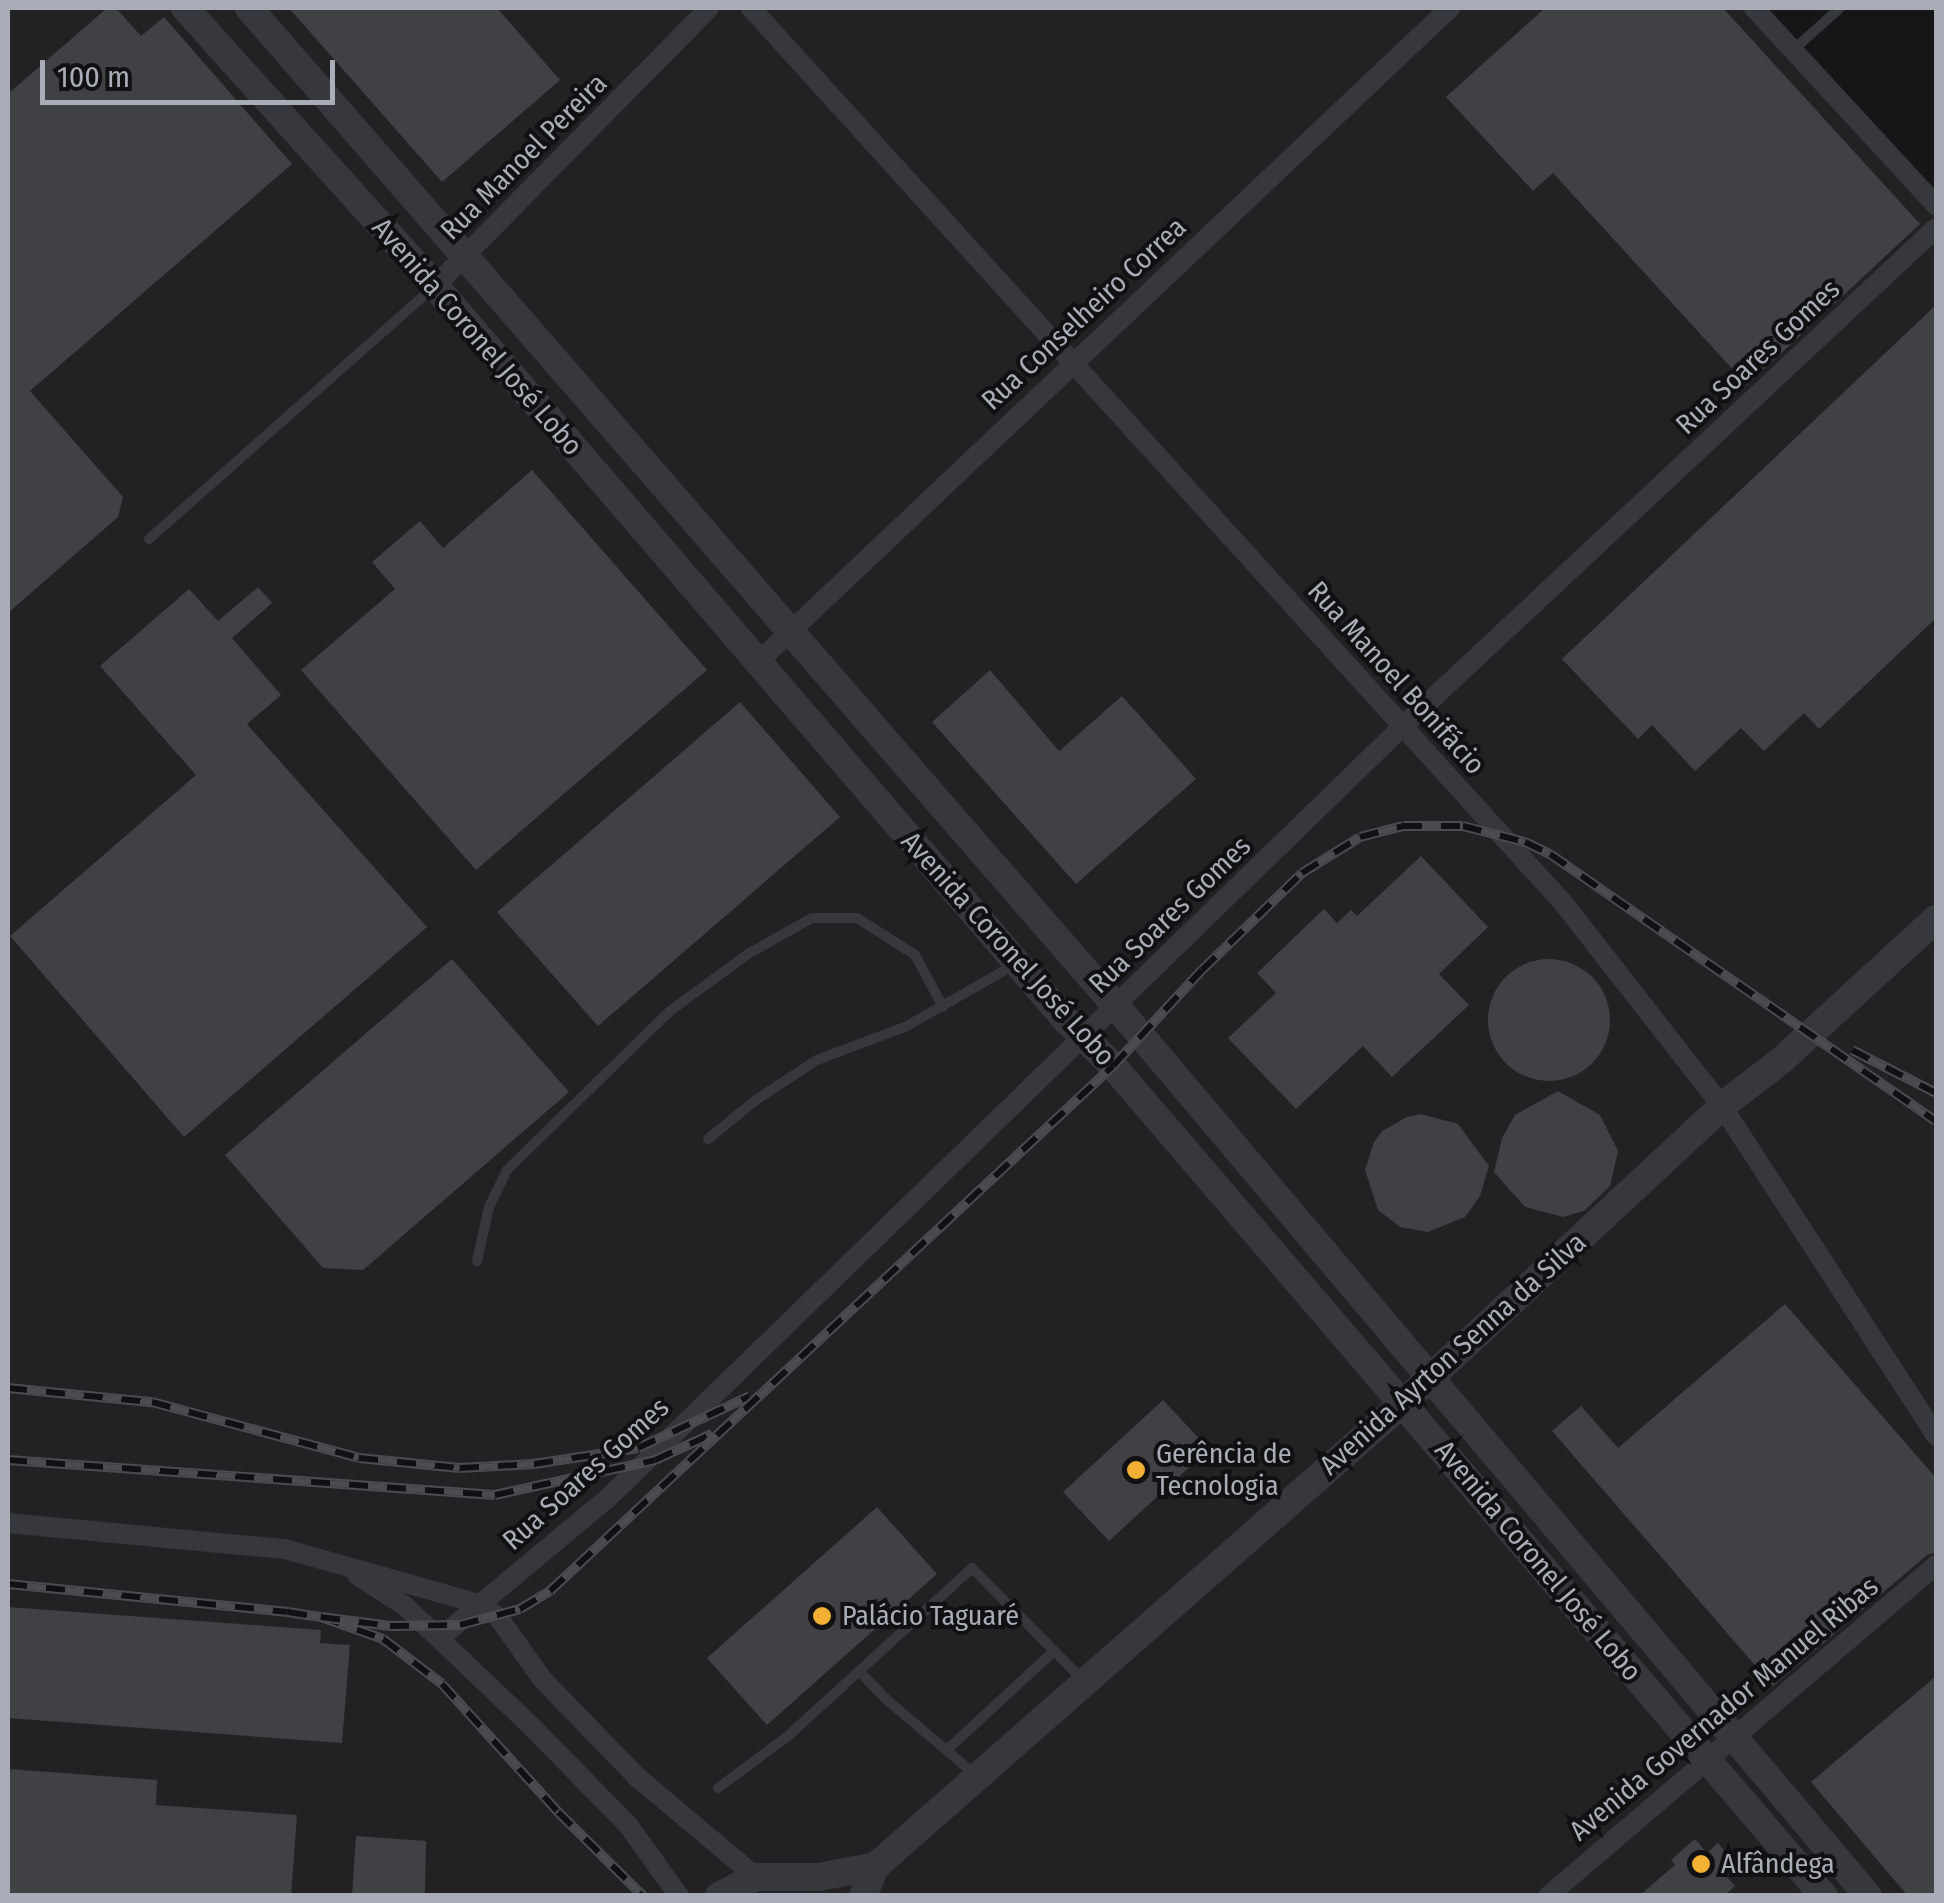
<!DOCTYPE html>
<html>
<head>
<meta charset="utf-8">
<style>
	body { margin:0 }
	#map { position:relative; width:1944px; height:1903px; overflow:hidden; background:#161618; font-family:"Fira Sans Condensed",sans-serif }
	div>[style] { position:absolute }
	.built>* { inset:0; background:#222225 }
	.building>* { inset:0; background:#404145 }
	.round { border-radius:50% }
	.service>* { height:10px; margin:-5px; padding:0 5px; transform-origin:5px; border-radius:5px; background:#37383d }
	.minor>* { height:20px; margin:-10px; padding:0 10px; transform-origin:10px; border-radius:10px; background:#37383d }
	.tertiary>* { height:28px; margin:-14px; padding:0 14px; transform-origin:14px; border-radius:14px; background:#37383d }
	.rail>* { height:10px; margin-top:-5px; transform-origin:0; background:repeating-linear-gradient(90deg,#111113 0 19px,#4a4c52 0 38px); box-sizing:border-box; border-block:2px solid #4a4c52 }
	.dots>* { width:28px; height:28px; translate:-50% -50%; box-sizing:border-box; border:5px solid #111113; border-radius:50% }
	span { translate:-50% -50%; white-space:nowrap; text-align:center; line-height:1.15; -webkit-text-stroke:8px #111113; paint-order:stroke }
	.street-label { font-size:28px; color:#a8adb8 }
	.poi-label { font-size:28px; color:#a8adb8 }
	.left { translate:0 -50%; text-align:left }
	.frame { position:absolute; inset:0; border:10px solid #a8adb8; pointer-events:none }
	.scale { position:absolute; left:40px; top:60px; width:295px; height:45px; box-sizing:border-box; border:5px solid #a8adb8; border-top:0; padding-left:12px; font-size:30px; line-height:35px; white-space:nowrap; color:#a8adb8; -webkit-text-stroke:8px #111113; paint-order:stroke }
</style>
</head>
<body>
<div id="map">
	<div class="built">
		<i style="clip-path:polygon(8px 8px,1747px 8px,1936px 208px,1936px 1895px,8px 1896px)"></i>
	</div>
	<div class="building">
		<i style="clip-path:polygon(107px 8px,116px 8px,141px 36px,164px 17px,292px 164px,30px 391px,123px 497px,118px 517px,8px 613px,8px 94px)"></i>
		<i style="clip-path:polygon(289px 8px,497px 8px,560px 80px,442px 182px)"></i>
		<i style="clip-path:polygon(1545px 8px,1723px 8px,1920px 224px,1747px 385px,1553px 173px,1533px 191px,1446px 97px)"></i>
		<i style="clip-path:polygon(1936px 305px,1936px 618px,1819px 729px,1804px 713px,1764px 751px,1741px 728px,1695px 771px,1652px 725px,1638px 739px,1562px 659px)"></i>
		<i style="clip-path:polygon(532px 470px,707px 670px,476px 870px,301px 670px,395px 589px,372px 562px,420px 521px,443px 548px)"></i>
		<i style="clip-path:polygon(258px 587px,272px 603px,232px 638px,281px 695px,247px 724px,427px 927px,184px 1137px,10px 936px,196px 775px,100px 666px,189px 589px,218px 621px)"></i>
		<i style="clip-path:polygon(990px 670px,1059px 751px,1122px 696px,1196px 779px,1076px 884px,932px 722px)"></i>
		<i style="clip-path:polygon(740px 702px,840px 817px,598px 1026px,497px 912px)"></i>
		<i style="clip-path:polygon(1421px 856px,1488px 927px,1439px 974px,1469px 1005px,1392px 1077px,1363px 1046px,1296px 1109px,1228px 1038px,1276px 993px,1257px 973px,1324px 909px,1337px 923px,1351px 910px,1357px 916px)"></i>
		<i style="clip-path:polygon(452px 959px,569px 1092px,363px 1270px,323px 1268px,225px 1155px)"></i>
		<i class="round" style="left:1488px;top:959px;width:122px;height:122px"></i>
		<i style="clip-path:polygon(1558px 1091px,1600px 1115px,1618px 1151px,1610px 1186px,1584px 1211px,1563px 1217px,1525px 1207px,1494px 1172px,1502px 1138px,1515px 1115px)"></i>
		<i style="clip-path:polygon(1421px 1114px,1458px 1124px,1489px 1166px,1480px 1196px,1465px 1217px,1428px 1232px,1400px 1227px,1378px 1210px,1365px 1170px,1374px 1142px,1382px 1131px,1407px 1117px)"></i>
		<i style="clip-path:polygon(1785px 1304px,1936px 1478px,1936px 1552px,1927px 1555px,1773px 1686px,1552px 1431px,1581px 1406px,1618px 1448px)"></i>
		<i style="clip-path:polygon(1163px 1400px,1209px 1449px,1109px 1541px,1063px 1492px)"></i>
		<i style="clip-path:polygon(877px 1507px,937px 1574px,767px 1725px,707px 1658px)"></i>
		<i style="clip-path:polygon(8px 1607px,321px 1630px,320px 1643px,350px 1645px,342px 1743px,8px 1718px)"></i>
		<i style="clip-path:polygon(1936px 1676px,1936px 1896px,1908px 1896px,1811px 1782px)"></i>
		<i style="clip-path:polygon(8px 1769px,157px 1780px,156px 1805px,297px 1815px,291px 1896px,8px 1896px)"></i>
		<i style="clip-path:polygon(356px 1836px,426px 1841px,425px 1896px,352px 1896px)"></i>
		<i style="clip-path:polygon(1695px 1839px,1707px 1853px,1718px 1843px,1732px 1860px,1721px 1870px,1735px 1886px,1724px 1896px,1639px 1896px,1675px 1865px,1671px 1860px)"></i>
	</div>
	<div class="service">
		<i style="left:1793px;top:50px;width:63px;rotate:-41.8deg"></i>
		<i style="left:149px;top:539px;width:379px;rotate:-41.5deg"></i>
		<i style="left:708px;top:1139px;width:62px;rotate:-39.1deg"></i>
		<i style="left:756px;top:1100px;width:73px;rotate:-33.3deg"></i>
		<i style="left:817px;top:1060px;width:94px;rotate:-20.6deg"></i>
		<i style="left:905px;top:1027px;width:128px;rotate:-29.6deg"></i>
		<i style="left:477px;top:1261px;width:55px;rotate:-77.5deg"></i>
		<i style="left:489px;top:1207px;width:41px;rotate:-64.1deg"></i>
		<i style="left:507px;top:1170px;width:228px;rotate:-44.3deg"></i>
		<i style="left:670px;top:1011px;width:97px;rotate:-36.2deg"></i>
		<i style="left:748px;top:954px;width:73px;rotate:-29.4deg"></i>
		<i style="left:812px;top:918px;width:45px"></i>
		<i style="left:857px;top:918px;width:69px;rotate:32.5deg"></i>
		<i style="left:915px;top:955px;width:59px;rotate:61.7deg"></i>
		<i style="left:859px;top:1671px;width:40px;rotate:46deg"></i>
		<i style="left:887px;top:1700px;width:119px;rotate:40.2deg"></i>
		<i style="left:949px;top:1748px;width:142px;rotate:-42.7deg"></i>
		<i style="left:718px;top:1788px;width:87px;rotate:-36.6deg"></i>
		<i style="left:788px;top:1736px;width:249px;rotate:-42.4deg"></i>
		<i style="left:972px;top:1568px;width:159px;rotate:45.3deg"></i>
	</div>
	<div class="minor">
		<i style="left:751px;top:8px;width:1210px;rotate:47.78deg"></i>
		<i style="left:1564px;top:904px;width:256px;rotate:52deg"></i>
		<i style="left:1722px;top:1106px;width:393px;rotate:57deg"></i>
		<i style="left:1754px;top:8px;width:268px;rotate:47.3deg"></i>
		<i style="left:435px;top:286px;width:390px;rotate:-45.4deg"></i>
		<i style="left:757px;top:663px;width:954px;rotate:-43.39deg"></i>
		<i style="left:8px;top:1523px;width:278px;rotate:5.4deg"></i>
		<i style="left:285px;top:1549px;width:202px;rotate:15.8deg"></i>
		<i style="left:479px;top:1604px;width:23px;rotate:34deg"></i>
		<i style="left:498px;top:1617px;width:77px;rotate:54.5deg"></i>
		<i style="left:543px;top:1680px;width:135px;rotate:45.9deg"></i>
		<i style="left:637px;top:1777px;width:155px;rotate:40deg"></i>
		<i style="left:357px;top:1575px;width:57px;rotate:32.9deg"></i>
		<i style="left:405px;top:1606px;width:178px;rotate:43.6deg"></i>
		<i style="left:534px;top:1729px;width:134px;rotate:45.6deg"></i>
		<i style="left:628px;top:1825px;width:87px;rotate:54.3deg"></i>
		<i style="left:441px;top:1637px;width:219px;rotate:-39.8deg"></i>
		<i style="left:609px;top:1497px;width:1105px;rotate:-44.16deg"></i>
		<i style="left:1402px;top:727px;width:731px;rotate:-43.06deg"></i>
		<i style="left:1548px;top:1896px;width:510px;rotate:-40.47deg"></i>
	</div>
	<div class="tertiary">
		<i style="left:185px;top:8px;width:374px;rotate:48deg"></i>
		<i style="left:435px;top:286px;width:967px;rotate:49.32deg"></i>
		<i style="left:1065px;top:1019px;width:67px;rotate:44.4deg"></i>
		<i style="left:1113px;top:1066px;width:1093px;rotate:49.42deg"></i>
		<i style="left:249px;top:8px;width:1322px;rotate:49.02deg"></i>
		<i style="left:1116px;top:1006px;width:1165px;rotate:49.8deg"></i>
		<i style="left:719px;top:1896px;width:42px;rotate:-27.2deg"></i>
		<i style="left:756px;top:1877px;width:63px"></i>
		<i style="left:819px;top:1877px;width:58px;rotate:-10.9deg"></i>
		<i style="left:863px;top:1896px;width:33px;rotate:-67deg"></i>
		<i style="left:876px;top:1866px;width:703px;rotate:-41.31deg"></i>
		<i style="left:1404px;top:1402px;width:434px;rotate:-42.9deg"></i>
		<i style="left:1722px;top:1106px;width:77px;rotate:-37.6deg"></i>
		<i style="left:1783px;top:1059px;width:207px;rotate:-42.5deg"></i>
	</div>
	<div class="rail">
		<i style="left:1852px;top:1050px;width:94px;rotate:27.1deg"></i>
		<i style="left:8px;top:1388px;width:145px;rotate:5.6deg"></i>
		<i style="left:152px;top:1402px;width:214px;rotate:15.1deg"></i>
		<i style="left:359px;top:1458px;width:101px;rotate:5.7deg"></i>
		<i style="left:460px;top:1468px;width:74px;rotate:-3.1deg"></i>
		<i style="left:534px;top:1464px;width:105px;rotate:-8.7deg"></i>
		<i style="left:638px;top:1448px;width:123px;rotate:-24.9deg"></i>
		<i style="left:8px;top:1460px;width:488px;rotate:4.1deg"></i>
		<i style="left:495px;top:1495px;width:164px;rotate:-12.3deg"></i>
		<i style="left:655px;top:1460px;width:63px;rotate:-24.5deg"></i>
		<i style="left:8px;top:1584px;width:281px;rotate:5.7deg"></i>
		<i style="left:288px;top:1612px;width:33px;rotate:9deg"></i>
		<i style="left:321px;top:1617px;width:66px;rotate:19.5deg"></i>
		<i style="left:383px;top:1639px;width:74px;rotate:37.3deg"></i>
		<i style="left:442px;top:1684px;width:173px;rotate:47.8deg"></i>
		<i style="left:558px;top:1812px;width:120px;rotate:44.7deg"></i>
		<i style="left:321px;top:1617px;width:70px;rotate:7.4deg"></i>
		<i style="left:390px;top:1626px;width:70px;rotate:-0.8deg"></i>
		<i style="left:460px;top:1625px;width:62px;rotate:-14.9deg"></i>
		<i style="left:520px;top:1609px;width:35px;rotate:-31deg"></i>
		<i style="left:550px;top:1591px;width:770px;rotate:-43deg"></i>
		<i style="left:1113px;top:1066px;width:131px;rotate:-47.2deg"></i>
		<i style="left:1202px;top:970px;width:139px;rotate:-44.1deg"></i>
		<i style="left:1302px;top:873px;width:68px;rotate:-31.8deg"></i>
		<i style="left:1360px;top:837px;width:44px;rotate:-14.3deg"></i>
		<i style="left:1403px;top:826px;width:60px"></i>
		<i style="left:1463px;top:826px;width:64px;rotate:14.5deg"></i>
		<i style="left:1525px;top:842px;width:28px;rotate:26deg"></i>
		<i style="left:1550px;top:854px;width:469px;rotate:34.7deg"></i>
	</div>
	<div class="dots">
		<i style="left:1136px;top:1470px;background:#f2b134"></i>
		<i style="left:822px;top:1616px;background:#f2b134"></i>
		<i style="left:1701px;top:1864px;background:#f2b134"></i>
	</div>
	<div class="street-label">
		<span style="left:524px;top:157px;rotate:-45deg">Rua Manoel Pereira</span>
		<span style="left:1084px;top:314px;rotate:-43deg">Rua Conselheiro Correa</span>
		<span style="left:477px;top:337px;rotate:49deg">Avenida Coronel José Lobo</span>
		<span style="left:1758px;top:357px;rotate:-43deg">Rua Soares Gomes</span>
		<span style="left:1396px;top:678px;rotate:48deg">Rua Manoel Bonifácio</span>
		<span style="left:1170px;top:915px;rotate:-44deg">Rua Soares Gomes</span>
		<span style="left:1008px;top:949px;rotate:48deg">Avenida Coronel José Lobo</span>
		<span style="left:1453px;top:1354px;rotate:-42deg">Avenida Ayrton Senna da Silva</span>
		<span style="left:586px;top:1474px;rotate:-42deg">Rua Soares Gomes</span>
		<span style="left:1538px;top:1561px;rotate:50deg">Avenida Coronel José Lobo</span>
		<span style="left:1724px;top:1709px;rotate:-40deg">Avenida Governador Manuel Ribas</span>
	</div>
	<div class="poi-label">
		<span class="left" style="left:1156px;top:1470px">Gerência de<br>Tecnologia</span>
		<span class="left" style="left:842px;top:1616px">Palácio Taguaré</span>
		<span class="left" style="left:1721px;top:1864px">Alfândega</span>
	</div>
	<div class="frame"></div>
	<div class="scale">100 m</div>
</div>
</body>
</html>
